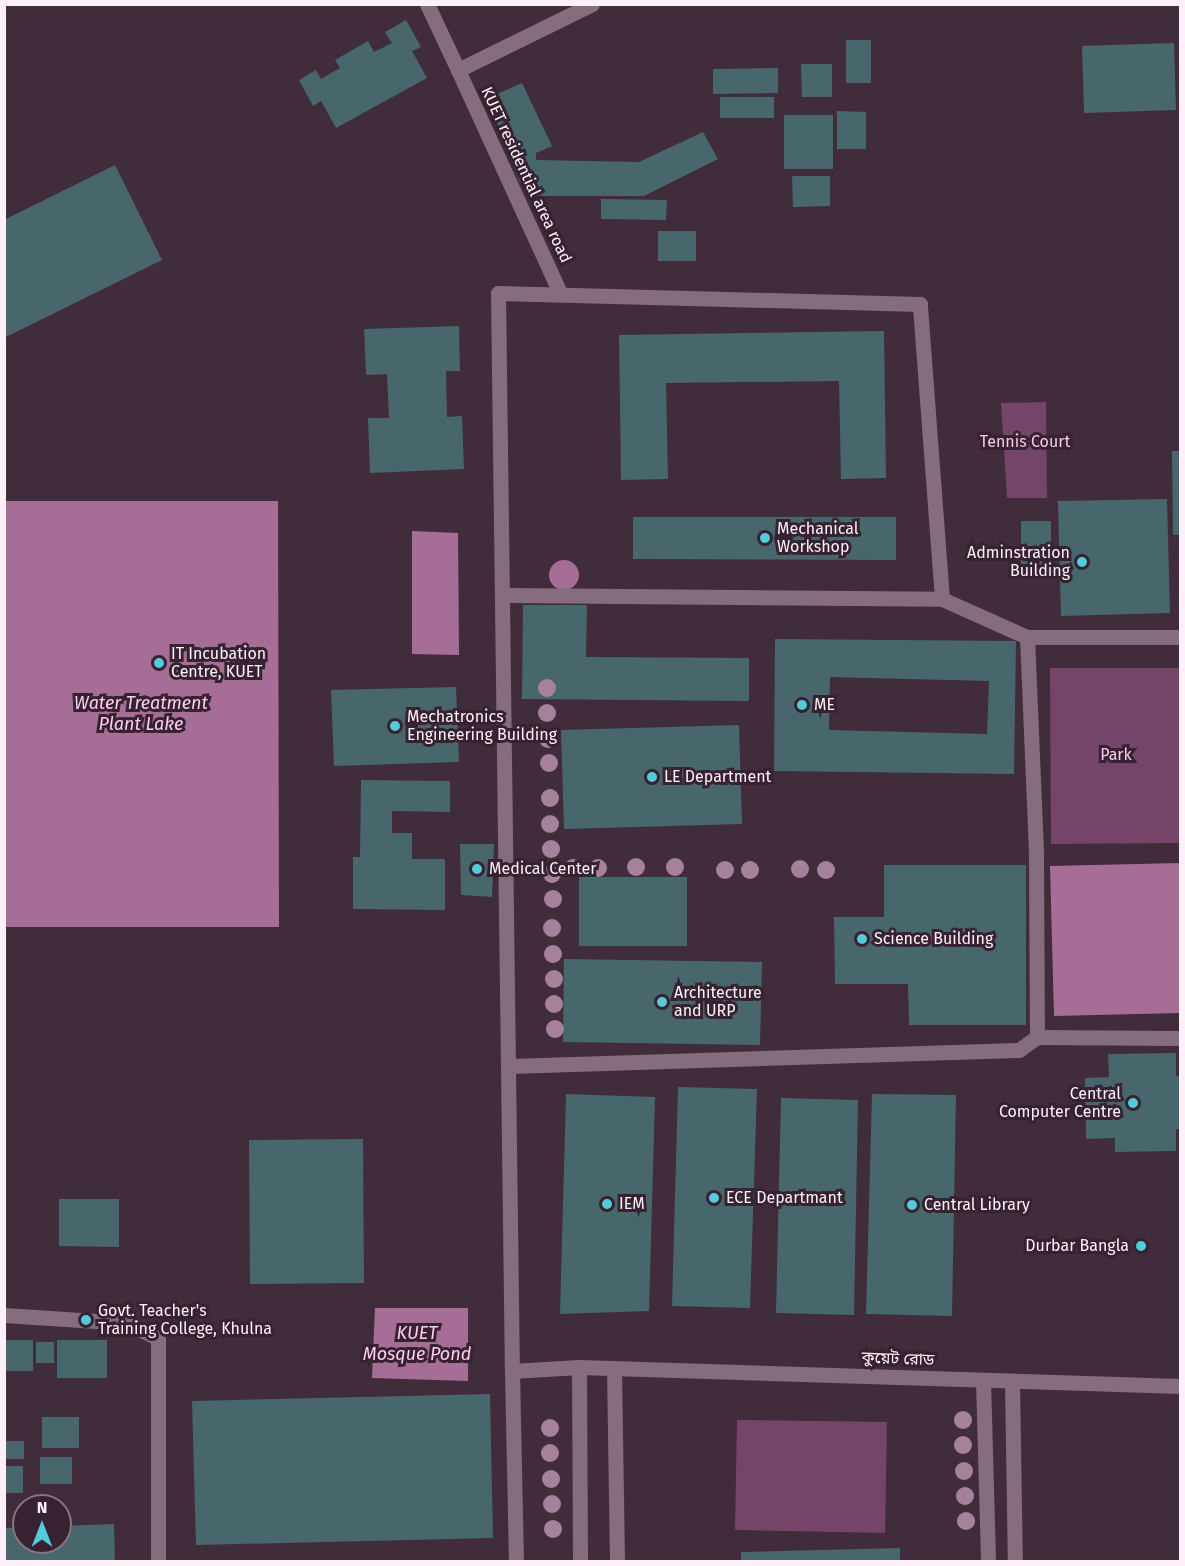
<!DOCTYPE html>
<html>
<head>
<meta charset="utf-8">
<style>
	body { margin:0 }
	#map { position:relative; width:1185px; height:1566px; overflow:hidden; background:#412c3b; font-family:"Fira Sans","Noto Sans Bengali",sans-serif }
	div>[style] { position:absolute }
	.green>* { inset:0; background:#754469 }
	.water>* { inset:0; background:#a66e97 }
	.round { border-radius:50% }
	.building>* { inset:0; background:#47676c }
	.minor>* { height:15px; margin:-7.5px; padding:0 7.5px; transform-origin:7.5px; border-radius:7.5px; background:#866d7e }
	.trees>* { width:18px; height:18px; margin:-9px; border-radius:50%; background:#a6819b }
	.dots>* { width:16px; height:16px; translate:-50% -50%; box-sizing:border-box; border:3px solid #362231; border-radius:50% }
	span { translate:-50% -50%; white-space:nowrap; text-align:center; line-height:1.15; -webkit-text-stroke:6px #362231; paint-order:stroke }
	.street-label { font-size:16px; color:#fef0f9 }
	.park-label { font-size:16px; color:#f9c7ea }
	.poi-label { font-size:16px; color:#fef0f9 }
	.left { translate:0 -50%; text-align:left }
	.right { translate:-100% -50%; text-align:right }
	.water-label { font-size:18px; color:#feccef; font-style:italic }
	.frame { position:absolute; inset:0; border:6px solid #fef0f9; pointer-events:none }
	.north { position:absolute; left:12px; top:1494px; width:60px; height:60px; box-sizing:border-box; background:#362231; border:2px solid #867481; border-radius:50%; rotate:0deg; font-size:16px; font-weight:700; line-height:24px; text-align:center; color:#fef0f9 }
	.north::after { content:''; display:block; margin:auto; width:21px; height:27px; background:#53cbda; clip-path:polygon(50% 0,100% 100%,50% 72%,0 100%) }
</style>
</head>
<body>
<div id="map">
	<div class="green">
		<i style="clip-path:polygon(1046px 402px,1047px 498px,1007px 498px,1001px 403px)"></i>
		<i style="clip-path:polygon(1050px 668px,1180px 668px,1180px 843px,1051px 844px)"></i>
		<i style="clip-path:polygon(737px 1420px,887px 1422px,885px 1533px,735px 1530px)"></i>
	</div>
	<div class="water">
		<i style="clip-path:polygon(5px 501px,278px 501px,279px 927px,5px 927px)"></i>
		<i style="clip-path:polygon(412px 531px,458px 533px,459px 655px,412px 654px)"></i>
		<i class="round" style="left:549px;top:560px;width:30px;height:30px"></i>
		<i style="clip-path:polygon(1180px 863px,1180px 1013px,1054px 1016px,1050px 866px)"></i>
		<i style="clip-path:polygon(375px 1308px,468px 1308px,468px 1381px,372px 1378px)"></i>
	</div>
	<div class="building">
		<i style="clip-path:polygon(406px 20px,421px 47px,412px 51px,427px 78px,336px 128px,321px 101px,313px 106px,299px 80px,316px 70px,321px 79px,340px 68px,335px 60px,368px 41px,374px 52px,392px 43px,385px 32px)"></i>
		<i style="clip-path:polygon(846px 40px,871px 40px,871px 83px,846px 83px)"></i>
		<i style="clip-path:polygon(1174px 43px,1176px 110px,1084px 113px,1082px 46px)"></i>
		<i style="clip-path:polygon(801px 64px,832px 64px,832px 97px,802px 97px)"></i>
		<i style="clip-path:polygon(778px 68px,778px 93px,713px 94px,713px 69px)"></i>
		<i style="clip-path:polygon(522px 83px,552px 146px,536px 153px,536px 160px,639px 162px,703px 132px,718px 159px,644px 196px,537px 196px,519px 181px,488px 98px)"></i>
		<i style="clip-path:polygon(720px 97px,774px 97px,774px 118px,720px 118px)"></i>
		<i style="clip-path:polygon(837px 111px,866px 112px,866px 149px,837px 149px)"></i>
		<i style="clip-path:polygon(784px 115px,833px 115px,833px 169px,784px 169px)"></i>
		<i style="clip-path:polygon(115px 165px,162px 260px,4px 338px,4px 220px)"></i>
		<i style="clip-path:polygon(792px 176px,830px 176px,830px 206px,793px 207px)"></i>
		<i style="clip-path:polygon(601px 199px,667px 200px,666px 220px,601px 219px)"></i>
		<i style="clip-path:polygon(658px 231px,696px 231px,696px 261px,658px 261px)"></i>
		<i style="clip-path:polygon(459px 326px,460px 371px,446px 371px,447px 417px,462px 416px,464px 469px,370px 473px,368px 418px,389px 418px,387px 374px,366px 375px,364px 329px)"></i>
		<i style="clip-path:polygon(884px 331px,886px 478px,841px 479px,839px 381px,666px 383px,668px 479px,621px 480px,619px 335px)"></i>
		<i style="clip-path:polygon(1172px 451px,1180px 451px,1180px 535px,1173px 535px)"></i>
		<i style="clip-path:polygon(1167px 499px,1170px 613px,1061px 616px,1058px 501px)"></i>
		<i style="clip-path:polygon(633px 517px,896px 517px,896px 560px,633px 559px)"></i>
		<i style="clip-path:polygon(1021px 521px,1051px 521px,1051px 573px,1021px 573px)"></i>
		<i style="clip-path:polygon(523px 605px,587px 605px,586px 657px,749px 658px,749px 701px,522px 699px)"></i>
		<i style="clip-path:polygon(evenodd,775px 639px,1016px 641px,1014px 774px,774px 771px,775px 639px,830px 677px,989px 681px,987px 734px,829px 730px,830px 677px)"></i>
		<i style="clip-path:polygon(456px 687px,459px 762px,334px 766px,331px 690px)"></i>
		<i style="clip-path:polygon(739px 725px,742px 824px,564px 829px,561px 730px)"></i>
		<i style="clip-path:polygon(361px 780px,450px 781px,450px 812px,392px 811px,392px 833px,412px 833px,412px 859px,445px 859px,445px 910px,353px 909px,353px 857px,360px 857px)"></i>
		<i style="clip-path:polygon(460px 844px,494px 844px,492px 897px,461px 895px)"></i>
		<i style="clip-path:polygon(884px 865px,1026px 865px,1026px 1025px,909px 1025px,908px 984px,835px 984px,834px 917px,884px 917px)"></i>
		<i style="clip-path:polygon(579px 877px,687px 877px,687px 946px,579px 946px)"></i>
		<i style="clip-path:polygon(564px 959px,762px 962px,760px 1045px,563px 1042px)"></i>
		<i style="clip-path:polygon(1176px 1053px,1176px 1076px,1180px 1076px,1180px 1129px,1176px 1129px,1176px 1151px,1115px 1152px,1115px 1138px,1086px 1139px,1085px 1078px,1109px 1077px,1108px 1054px)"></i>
		<i style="clip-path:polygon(678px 1087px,757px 1089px,750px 1308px,672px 1306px)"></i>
		<i style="clip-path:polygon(566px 1094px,655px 1097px,649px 1311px,560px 1314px)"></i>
		<i style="clip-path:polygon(872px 1094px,956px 1095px,952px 1316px,866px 1314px)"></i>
		<i style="clip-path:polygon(781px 1098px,858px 1100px,854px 1315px,776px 1313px)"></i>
		<i style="clip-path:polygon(363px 1139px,364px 1283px,250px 1284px,249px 1140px)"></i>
		<i style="clip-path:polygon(59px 1199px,119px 1199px,119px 1247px,59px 1246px)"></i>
		<i style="clip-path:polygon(4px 1340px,33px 1340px,33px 1371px,4px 1371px)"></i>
		<i style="clip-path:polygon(57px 1340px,107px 1340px,107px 1378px,57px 1378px)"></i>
		<i style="clip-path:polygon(36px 1342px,54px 1342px,54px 1363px,36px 1363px)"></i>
		<i style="clip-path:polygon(490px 1394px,493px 1538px,196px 1545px,192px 1401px)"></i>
		<i style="clip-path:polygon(42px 1417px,79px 1417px,79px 1448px,42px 1448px)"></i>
		<i style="clip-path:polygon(4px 1441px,24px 1441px,24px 1459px,4px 1459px)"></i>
		<i style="clip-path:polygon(40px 1457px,72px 1457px,72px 1484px,40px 1484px)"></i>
		<i style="clip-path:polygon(4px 1466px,23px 1466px,23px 1493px,4px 1493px)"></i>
		<i style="clip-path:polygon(114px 1524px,115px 1562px,4px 1562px,4px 1528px,24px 1527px,24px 1542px,60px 1542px,60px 1526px)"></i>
		<i style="clip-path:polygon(900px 1548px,900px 1562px,741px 1562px,741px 1552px)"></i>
	</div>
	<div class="minor">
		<i style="left:427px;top:4px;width:73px;rotate:64.8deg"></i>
		<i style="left:458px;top:70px;width:149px;rotate:-26.2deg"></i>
		<i style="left:458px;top:70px;width:247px;rotate:65.4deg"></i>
		<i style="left:505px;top:595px;width:437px;rotate:0.5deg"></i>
		<i style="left:1027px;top:637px;width:219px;rotate:87.6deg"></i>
		<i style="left:1036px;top:856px;width:181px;rotate:89.7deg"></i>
		<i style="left:1037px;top:1037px;width:143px;rotate:0.4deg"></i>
		<i style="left:1180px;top:637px;width:153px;rotate:180deg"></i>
		<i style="left:1027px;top:637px;width:93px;rotate:-155.9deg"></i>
		<i style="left:942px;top:599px;width:296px;rotate:-94.3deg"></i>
		<i style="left:920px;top:304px;width:422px;rotate:-178.5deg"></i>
		<i style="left:498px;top:293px;width:1078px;rotate:89.26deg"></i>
		<i style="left:512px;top:1371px;width:67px;rotate:-3.4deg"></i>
		<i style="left:579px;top:1367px;width:601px;rotate:1.81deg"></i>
		<i style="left:510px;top:1066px;width:509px;rotate:-1.8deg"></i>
		<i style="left:1019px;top:1050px;width:22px;rotate:-36deg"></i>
		<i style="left:4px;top:1315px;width:123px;rotate:3.7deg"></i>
		<i style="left:127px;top:1323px;width:34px;rotate:26deg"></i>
		<i style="left:158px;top:1338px;width:224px;rotate:90deg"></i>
		<i style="left:579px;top:1367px;width:195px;rotate:89.7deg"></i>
		<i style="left:614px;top:1369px;width:193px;rotate:89.1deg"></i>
		<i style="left:512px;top:1371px;width:191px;rotate:88.8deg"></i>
		<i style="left:983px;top:1380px;width:182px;rotate:88.4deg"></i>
		<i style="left:1012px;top:1381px;width:181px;rotate:89.1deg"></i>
	</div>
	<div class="trees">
		<i style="left:547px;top:688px"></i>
		<i style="left:547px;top:713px"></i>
		<i style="left:548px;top:739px"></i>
		<i style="left:549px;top:763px"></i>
		<i style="left:550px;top:798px"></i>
		<i style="left:550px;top:824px"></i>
		<i style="left:551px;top:849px"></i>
		<i style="left:636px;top:867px"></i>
		<i style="left:675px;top:867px"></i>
		<i style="left:573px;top:868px"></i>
		<i style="left:598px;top:868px"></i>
		<i style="left:800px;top:869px"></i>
		<i style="left:725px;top:870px"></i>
		<i style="left:750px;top:870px"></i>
		<i style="left:826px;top:870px"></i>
		<i style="left:552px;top:874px"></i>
		<i style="left:553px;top:899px"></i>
		<i style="left:552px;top:928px"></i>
		<i style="left:553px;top:954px"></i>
		<i style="left:554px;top:979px"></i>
		<i style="left:554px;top:1004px"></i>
		<i style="left:555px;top:1029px"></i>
		<i style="left:963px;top:1420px"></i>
		<i style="left:550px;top:1428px"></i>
		<i style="left:963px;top:1445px"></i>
		<i style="left:550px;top:1453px"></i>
		<i style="left:964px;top:1471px"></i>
		<i style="left:551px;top:1479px"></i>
		<i style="left:965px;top:1496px"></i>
		<i style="left:552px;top:1504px"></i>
		<i style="left:966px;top:1521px"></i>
		<i style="left:553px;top:1529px"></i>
	</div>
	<div class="dots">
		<i style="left:765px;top:538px;background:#53cbda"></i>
		<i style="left:1082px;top:562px;background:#53cbda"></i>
		<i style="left:159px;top:663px;background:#53cbda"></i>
		<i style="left:802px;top:705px;background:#53cbda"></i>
		<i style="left:395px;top:726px;background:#53cbda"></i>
		<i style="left:652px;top:777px;background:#53cbda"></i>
		<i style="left:477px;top:869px;background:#53cbda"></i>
		<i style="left:862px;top:939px;background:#53cbda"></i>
		<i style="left:662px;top:1002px;background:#53cbda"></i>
		<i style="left:1133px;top:1103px;background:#53cbda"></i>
		<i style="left:714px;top:1198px;background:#53cbda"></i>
		<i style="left:607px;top:1204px;background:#53cbda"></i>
		<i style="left:912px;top:1205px;background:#53cbda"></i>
		<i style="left:1141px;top:1246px;background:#53cbda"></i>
		<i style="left:86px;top:1320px;background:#53cbda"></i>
	</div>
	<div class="street-label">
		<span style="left:526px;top:175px;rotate:65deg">KUET residential area road</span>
		<span style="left:898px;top:1359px;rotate:2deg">কুয়েট রোড</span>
	</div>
	<div class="park-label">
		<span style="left:1025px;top:442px">Tennis Court</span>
		<span style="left:1116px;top:755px">Park</span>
	</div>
	<div class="poi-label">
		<span class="left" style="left:777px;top:538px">Mechanical<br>Workshop</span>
		<span class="right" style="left:1070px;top:562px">Adminstration<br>Building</span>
		<span class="left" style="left:171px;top:663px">IT Incubation<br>Centre, KUET</span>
		<span class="left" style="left:814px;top:705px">ME</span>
		<span class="left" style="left:407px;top:726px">Mechatronics<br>Engineering Building</span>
		<span class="left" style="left:664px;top:777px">LE Department</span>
		<span class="left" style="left:489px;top:869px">Medical Center</span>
		<span class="left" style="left:874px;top:939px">Science Building</span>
		<span class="left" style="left:674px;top:1002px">Architecture<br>and URP</span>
		<span class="right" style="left:1121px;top:1103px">Central<br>Computer Centre</span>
		<span class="left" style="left:726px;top:1198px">ECE Departmant</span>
		<span class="left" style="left:619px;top:1204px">IEM</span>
		<span class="left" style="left:924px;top:1205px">Central Library</span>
		<span class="right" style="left:1129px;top:1246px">Durbar Bangla</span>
		<span class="left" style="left:98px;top:1320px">Govt. Teacher's<br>Training College, Khulna</span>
	</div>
	<div class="water-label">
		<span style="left:141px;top:714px">Water Treatment<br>Plant Lake</span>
		<span style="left:417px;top:1344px">KUET<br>Mosque Pond</span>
	</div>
	<div class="frame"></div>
	<div class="north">N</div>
</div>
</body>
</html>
